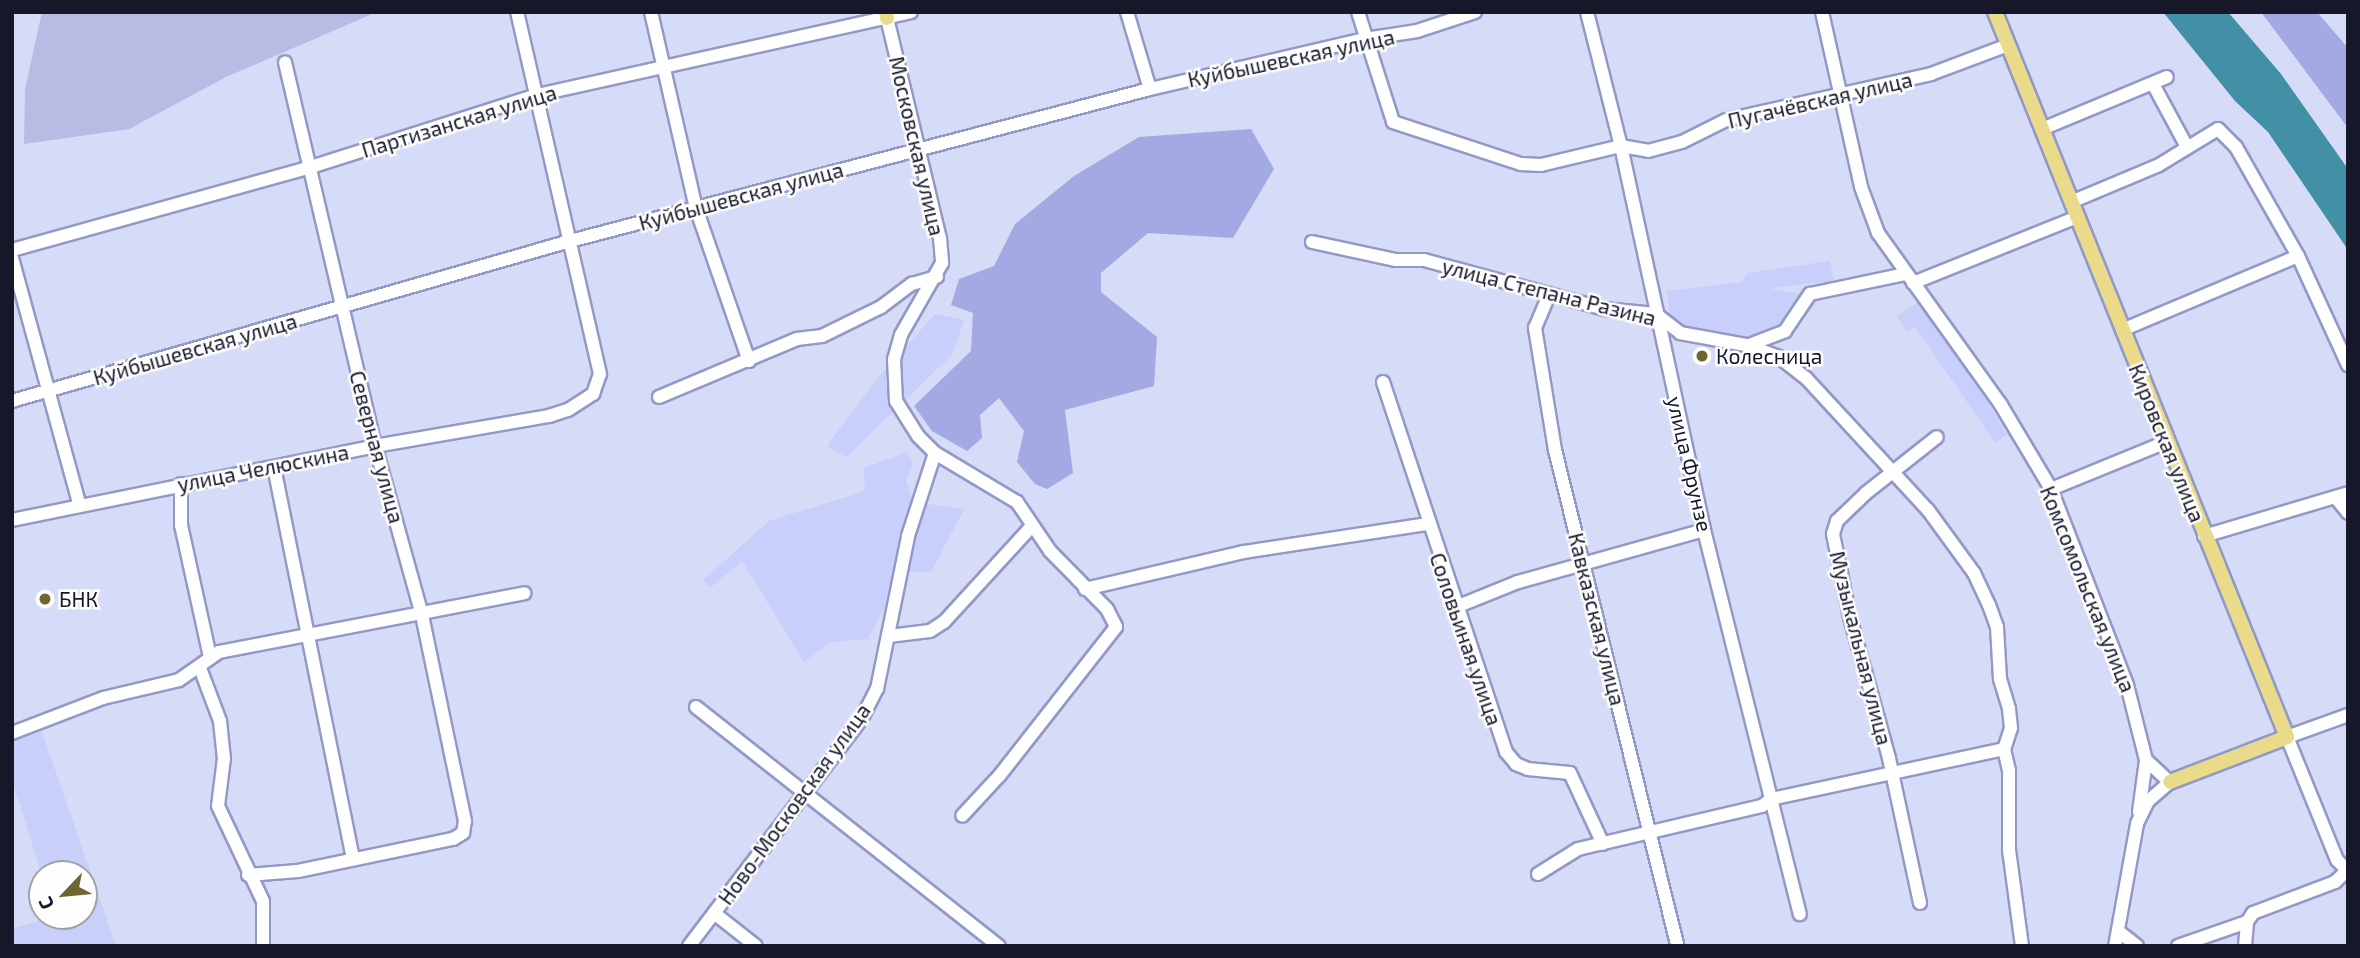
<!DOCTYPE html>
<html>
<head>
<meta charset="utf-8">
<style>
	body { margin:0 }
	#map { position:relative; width:2360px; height:958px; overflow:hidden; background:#d6dbf7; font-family:"Exo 2",sans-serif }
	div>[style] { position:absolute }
	.built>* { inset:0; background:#c8cffa }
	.green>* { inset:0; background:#b6bce3 }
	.forest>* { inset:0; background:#a2a9e3 }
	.water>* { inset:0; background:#4190a5 }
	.roads { filter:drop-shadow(2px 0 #9399c6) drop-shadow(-2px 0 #9399c6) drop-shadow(0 2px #9399c6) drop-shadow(0 -2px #9399c6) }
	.minor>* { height:12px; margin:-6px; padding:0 6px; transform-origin:6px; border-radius:6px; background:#fff }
	.major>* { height:14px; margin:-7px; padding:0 7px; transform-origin:7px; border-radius:7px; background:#eadb8b }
	.dots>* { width:19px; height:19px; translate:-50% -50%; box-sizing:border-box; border:4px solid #fefefe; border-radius:50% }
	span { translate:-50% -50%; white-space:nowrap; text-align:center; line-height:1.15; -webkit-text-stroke:5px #fefefe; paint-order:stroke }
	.street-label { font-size:21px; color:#161829 }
	.poi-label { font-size:21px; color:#161829 }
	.left { translate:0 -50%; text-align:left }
	.frame { position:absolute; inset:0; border:14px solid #161829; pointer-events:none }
	.north { position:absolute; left:28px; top:860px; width:70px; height:70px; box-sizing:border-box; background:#fefefe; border:2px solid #a1a2a9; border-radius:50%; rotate:244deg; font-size:19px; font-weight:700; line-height:28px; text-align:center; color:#161829 }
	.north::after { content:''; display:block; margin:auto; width:24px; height:32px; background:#6f6532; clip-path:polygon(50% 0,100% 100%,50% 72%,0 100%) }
</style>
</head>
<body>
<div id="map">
	<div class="built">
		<i style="clip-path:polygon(1830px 261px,1834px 281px,1769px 288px,1805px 295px,1772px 331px,1747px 337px,1685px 332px,1671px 322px,1667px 291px,1741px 282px,1748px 273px)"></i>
		<i style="clip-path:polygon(1920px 301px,1982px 393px,2007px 435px,1995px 442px,1915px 327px,1906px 331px,1897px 316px)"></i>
		<i style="clip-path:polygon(935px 314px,964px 320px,952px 355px,846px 457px,827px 446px,879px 376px)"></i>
		<i style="clip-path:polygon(907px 452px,913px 465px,906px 480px,913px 502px,964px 509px,931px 572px,892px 572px,885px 606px,868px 639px,830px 642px,804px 662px,742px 561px,710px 588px,703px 580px,769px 521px,865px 491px,864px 468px)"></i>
		<i style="clip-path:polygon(42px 732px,116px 946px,12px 946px,12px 929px,53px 916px,84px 916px,84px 874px,42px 876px,12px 779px,12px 741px)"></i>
	</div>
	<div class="green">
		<i style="clip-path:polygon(42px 12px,377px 12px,226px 77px,129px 129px,24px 144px,25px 89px)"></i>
	</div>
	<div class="forest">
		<i style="clip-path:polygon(2261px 12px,2317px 12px,2348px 48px,2348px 128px)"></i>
		<i style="clip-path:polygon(1251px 129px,1274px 169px,1233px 238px,1148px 233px,1101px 273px,1101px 292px,1157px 337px,1154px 386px,1065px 410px,1073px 473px,1047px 489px,1035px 484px,1017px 462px,1024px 431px,999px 398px,980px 415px,982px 438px,967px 451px,932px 431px,914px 406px,971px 351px,973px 313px,951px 305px,959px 279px,994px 266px,1015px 224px,1074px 176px,1139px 137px)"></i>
	</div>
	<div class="water">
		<i style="clip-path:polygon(2163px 12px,2228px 12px,2281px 74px,2348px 169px,2348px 250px,2268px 132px,2235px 101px)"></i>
	</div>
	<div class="roads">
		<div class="minor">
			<i style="left:651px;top:12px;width:201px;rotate:77.1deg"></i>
			<i style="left:696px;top:208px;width:162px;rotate:70.9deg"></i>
			<i style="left:1127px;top:12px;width:80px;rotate:73.4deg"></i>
			<i style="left:1358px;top:12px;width:115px;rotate:72.3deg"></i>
			<i style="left:1393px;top:122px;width:135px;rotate:18.2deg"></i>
			<i style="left:1521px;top:164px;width:20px;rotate:3deg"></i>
			<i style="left:1541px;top:165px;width:82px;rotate:-13.4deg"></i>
			<i style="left:1621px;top:146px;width:27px;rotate:10deg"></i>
			<i style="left:1648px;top:151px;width:35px;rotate:-15deg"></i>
			<i style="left:1682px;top:142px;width:49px;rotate:-26.6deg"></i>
			<i style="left:1726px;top:120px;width:210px;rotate:-12.6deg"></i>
			<i style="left:1931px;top:74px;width:82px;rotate:-20.6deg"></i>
			<i style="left:1587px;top:12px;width:138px;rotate:75.8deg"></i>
			<i style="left:1621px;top:146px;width:393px;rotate:77.8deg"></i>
			<i style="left:1704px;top:530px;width:396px;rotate:76deg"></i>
			<i style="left:1822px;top:12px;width:179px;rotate:77.4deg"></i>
			<i style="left:1861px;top:187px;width:49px;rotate:69.7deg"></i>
			<i style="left:1878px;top:233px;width:211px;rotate:54.4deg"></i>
			<i style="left:2001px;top:405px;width:98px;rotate:59.2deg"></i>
			<i style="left:2051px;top:489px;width:210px;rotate:68.8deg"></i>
			<i style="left:2127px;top:685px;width:77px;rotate:75.8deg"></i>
			<i style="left:2146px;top:760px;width:33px;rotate:43deg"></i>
			<i style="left:2170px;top:782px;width:29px;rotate:139deg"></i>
			<i style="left:2148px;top:801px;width:25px;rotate:116deg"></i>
			<i style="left:2137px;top:824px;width:124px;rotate:100.2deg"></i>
			<i style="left:887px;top:18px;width:226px;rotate:76.5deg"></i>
			<i style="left:940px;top:238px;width:25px;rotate:85deg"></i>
			<i style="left:942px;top:263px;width:83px;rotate:119.7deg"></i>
			<i style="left:901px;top:335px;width:25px;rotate:106deg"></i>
			<i style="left:894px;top:359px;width:42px;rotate:87.3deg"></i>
			<i style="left:896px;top:401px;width:41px;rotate:57.8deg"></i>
			<i style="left:918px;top:436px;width:24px;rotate:45deg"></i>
			<i style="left:935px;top:453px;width:96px;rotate:30.9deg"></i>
			<i style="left:1017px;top:502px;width:59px;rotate:56deg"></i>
			<i style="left:1050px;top:551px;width:81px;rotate:45.5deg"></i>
			<i style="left:1107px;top:609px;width:20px;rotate:63deg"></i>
			<i style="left:1116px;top:627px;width:189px;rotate:128.1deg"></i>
			<i style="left:999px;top:776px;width:54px;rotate:132.8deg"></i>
			<i style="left:2153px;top:84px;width:72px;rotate:61.6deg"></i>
			<i style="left:2042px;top:129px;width:135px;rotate:-22.6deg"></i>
			<i style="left:2071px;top:202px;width:95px;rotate:-22.8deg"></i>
			<i style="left:2159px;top:165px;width:69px;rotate:-31.4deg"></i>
			<i style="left:2218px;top:129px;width:25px;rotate:45deg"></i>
			<i style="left:2236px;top:147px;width:125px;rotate:60.4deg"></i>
			<i style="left:2298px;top:256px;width:120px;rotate:65.4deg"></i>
			<i style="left:1312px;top:242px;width:86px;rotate:12.1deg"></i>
			<i style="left:1396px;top:260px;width:28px"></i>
			<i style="left:1424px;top:260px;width:187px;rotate:15.2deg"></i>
			<i style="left:1604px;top:309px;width:52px;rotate:5.5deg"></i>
			<i style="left:1656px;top:314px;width:31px;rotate:38deg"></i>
			<i style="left:1680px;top:333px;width:67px;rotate:10.3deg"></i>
			<i style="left:1746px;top:345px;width:35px;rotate:20deg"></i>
			<i style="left:1779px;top:357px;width:34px;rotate:38deg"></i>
			<i style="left:1806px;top:378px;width:180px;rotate:47.3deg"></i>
			<i style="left:1928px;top:510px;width:78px;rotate:53.9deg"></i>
			<i style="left:1974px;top:573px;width:35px;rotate:65deg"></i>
			<i style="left:1989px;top:605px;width:23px;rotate:70deg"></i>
			<i style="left:1997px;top:627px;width:52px;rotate:86.7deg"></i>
			<i style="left:2000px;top:679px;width:31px;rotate:73deg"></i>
			<i style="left:2009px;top:709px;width:19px;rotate:84deg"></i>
			<i style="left:2011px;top:728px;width:22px;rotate:108deg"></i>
			<i style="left:2004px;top:749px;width:23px;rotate:77deg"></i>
			<i style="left:2009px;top:771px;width:79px;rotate:90deg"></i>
			<i style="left:2009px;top:850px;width:97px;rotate:82.3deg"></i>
			<i style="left:12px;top:250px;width:310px;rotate:-15.5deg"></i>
			<i style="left:311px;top:167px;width:237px;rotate:-17.7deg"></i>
			<i style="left:537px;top:95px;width:383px;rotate:-12.5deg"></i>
			<i style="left:12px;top:258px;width:257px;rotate:74.7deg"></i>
			<i style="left:1913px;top:283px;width:177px;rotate:-21.9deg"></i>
			<i style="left:1549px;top:295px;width:36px;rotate:113deg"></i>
			<i style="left:1535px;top:328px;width:124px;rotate:80.7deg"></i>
			<i style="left:1555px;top:450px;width:509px;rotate:76.13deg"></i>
			<i style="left:2122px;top:330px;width:191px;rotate:-22.8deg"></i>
			<i style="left:1749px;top:345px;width:39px;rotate:-21deg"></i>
			<i style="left:1785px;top:331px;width:45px;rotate:-56deg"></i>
			<i style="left:1810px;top:294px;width:98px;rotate:-11.8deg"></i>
			<i style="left:1383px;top:382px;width:390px;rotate:71.6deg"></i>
			<i style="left:1506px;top:752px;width:16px;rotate:50deg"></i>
			<i style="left:1516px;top:764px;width:13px;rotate:23deg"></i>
			<i style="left:1528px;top:769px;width:42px;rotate:5.4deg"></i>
			<i style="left:1570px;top:773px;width:78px;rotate:65.1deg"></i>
			<i style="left:659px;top:397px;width:150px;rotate:-22.8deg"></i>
			<i style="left:797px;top:339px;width:25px;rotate:-7deg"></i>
			<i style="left:822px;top:336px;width:66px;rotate:-26.2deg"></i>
			<i style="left:881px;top:307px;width:39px;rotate:-37deg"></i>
			<i style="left:912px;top:284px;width:26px;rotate:-16deg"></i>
			<i style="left:12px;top:401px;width:580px;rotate:-16deg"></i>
			<i style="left:570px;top:241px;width:600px;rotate:-14.69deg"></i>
			<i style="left:1150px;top:89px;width:221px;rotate:-13.1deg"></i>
			<i style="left:1365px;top:39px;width:53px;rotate:-8.7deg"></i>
			<i style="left:1417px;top:31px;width:61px;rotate:-18.1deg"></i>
			<i style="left:274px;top:467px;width:400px;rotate:78.6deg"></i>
			<i style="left:181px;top:484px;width:41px;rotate:90deg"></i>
			<i style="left:181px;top:525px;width:135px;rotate:77.6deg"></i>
			<i style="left:2051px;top:489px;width:124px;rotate:-22.2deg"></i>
			<i style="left:2336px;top:498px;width:19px;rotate:51deg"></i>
			<i style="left:12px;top:520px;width:370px;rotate:-11.5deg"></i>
			<i style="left:375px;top:446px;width:177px;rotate:-9.8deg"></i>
			<i style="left:549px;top:416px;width:20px;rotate:-18deg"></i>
			<i style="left:568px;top:410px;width:30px;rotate:-33deg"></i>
			<i style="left:593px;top:394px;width:21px;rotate:-71deg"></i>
			<i style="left:600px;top:374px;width:371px;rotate:-102.9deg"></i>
			<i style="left:2204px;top:536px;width:150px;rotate:-16.6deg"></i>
			<i style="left:1085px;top:589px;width:163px;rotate:-13.1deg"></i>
			<i style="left:1244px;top:552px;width:185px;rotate:-8.7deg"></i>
			<i style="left:1456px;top:607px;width:67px;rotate:-22deg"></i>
			<i style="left:1518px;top:582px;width:193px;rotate:-15.6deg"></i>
			<i style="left:889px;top:636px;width:41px;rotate:-7deg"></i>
			<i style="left:930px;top:631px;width:17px;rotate:-33deg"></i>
			<i style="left:944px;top:622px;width:129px;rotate:-47.5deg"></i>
			<i style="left:200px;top:668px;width:57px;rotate:69.3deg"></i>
			<i style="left:220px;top:721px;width:37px;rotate:84deg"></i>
			<i style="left:224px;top:758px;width:48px;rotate:97.1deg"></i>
			<i style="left:218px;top:806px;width:105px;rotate:64.7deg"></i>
			<i style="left:263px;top:901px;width:45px;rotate:90deg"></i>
			<i style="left:696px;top:707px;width:386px;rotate:38.3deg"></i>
			<i style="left:12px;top:733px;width:97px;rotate:-21deg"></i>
			<i style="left:103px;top:698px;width:78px;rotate:-13.3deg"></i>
			<i style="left:179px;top:680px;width:49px;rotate:-35deg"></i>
			<i style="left:219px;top:652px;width:311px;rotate:-10.9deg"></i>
			<i style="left:2139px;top:812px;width:52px;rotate:-82.3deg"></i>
			<i style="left:2347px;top:870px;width:14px;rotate:-135deg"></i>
			<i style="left:2337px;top:860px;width:133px;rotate:-112.1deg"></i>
			<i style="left:2287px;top:737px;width:65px;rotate:-19.8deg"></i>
			<i style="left:1538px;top:874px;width:47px;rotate:-32deg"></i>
			<i style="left:1578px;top:849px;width:189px;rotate:-13.2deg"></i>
			<i style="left:1762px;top:806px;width:11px;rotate:-38deg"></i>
			<i style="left:1771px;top:799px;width:238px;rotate:-12.1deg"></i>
			<i style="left:248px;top:875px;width:50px;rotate:-4.6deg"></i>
			<i style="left:298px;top:871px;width:158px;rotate:-11.7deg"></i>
			<i style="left:453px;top:839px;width:12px;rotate:-31deg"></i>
			<i style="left:463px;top:833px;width:12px;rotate:-81deg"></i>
			<i style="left:465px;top:821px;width:210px;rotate:-101.8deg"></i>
			<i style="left:422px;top:615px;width:175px;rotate:-105.5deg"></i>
			<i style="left:375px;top:446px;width:394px;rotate:-103.2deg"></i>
			<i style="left:1920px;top:903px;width:148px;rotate:-102.1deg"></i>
			<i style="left:1889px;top:758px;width:146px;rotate:-105.5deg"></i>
			<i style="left:1850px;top:617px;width:85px;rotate:-101.6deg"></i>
			<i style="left:1833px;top:534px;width:14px;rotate:-73deg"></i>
			<i style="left:1837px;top:521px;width:40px;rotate:-44deg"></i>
			<i style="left:1866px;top:493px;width:90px;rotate:-38.3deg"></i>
			<i style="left:714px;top:913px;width:53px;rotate:38.2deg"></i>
			<i style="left:2118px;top:931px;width:24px;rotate:38deg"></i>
			<i style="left:689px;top:946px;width:286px;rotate:-52.8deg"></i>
			<i style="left:862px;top:718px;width:33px;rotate:-63deg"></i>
			<i style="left:877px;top:689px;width:156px;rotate:-78.5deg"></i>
			<i style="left:908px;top:536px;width:87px;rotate:-72deg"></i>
			<i style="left:2178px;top:946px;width:73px;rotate:-19.2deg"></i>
			<i style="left:2247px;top:922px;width:11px;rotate:-56deg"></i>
			<i style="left:2253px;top:913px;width:88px;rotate:-20.7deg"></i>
			<i style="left:2335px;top:882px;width:18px;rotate:-43deg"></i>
			<i style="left:2245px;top:946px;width:24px;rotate:-85deg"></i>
		</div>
		<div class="major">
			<i style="left:886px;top:12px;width:6px;rotate:81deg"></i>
			<i style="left:1995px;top:12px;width:782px;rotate:68.06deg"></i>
			<i style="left:2287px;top:737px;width:125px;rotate:159deg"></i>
		</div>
	</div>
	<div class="dots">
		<i style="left:1702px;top:356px;background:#6f6532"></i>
		<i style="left:45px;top:599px;background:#6f6532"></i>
	</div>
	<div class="street-label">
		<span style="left:1291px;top:58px;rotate:-12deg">Куйбышевская улица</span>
		<span style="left:1820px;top:100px;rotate:-13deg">Пугачёвская улица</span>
		<span style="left:459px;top:121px;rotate:-17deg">Партизанская улица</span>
		<span style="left:917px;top:146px;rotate:77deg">Московская улица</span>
		<span style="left:741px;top:196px;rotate:-15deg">Куйбышевская улица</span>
		<span style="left:1549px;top:292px;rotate:14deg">улица Степана Разина</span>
		<span style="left:195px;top:349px;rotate:-16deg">Куйбышевская улица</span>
		<span style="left:2167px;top:443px;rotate:68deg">Кировская улица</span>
		<span style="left:377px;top:447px;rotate:75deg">Северная улица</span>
		<span style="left:1690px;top:464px;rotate:77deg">улица Фрунзе</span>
		<span style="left:263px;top:468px;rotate:-11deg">улица Челюскина</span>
		<span style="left:2088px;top:589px;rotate:68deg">Комсомольская улица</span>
		<span style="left:1597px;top:619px;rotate:76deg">Кавказская улица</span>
		<span style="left:1466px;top:639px;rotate:71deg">Соловьиная улица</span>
		<span style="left:1861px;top:648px;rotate:76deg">Музыкальная улица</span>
		<span style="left:794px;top:804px;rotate:-54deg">Ново-Московская улица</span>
	</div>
	<div class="poi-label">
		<span class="left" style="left:1716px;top:356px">Колесница</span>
		<span class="left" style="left:59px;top:599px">БНК</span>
	</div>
	<div class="frame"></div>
	<div class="north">С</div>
</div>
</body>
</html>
